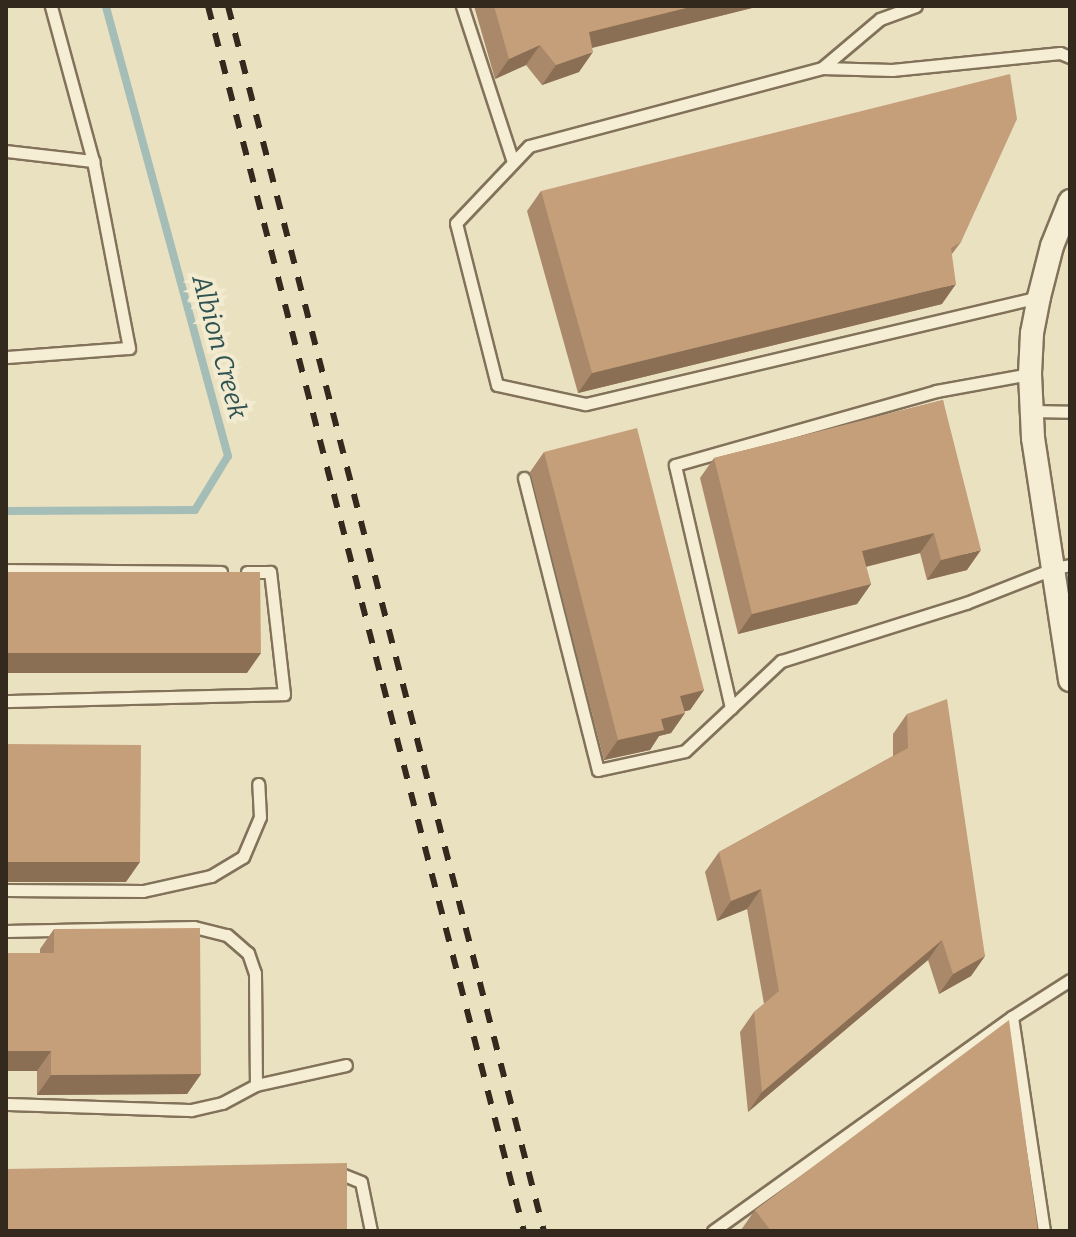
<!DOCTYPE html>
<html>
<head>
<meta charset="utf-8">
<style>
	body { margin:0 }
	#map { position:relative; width:1076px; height:1237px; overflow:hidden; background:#eae1c1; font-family:Bitter,serif }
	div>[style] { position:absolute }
	.stream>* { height:8px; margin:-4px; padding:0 4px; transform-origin:4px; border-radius:4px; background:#a4bdb7 }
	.roads { filter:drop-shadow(2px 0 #82725a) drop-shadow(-2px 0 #82725a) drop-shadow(0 2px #82725a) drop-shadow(0 -2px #82725a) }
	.lane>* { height:11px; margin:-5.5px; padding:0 5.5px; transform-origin:5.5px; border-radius:5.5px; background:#f5eed4 }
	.street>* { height:22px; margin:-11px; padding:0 11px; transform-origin:11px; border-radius:11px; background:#f5eed4 }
	.rail>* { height:6px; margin-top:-3px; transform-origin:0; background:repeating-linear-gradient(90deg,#33291d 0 14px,transparent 0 28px) }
	.wall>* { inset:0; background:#a98969 }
	.shaded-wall>* { inset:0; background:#8a6f55 }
	.building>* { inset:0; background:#c59f7a }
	span { translate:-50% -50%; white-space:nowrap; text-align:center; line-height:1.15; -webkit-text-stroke:8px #f2ebd0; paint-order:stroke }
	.water-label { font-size:26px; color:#2e5151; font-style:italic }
	.frame { position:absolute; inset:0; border:8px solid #33291d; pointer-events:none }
</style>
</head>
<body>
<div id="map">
	<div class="stream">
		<i style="left:6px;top:511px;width:189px;rotate:-0.3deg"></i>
		<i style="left:195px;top:510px;width:63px;rotate:-58.6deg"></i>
		<i style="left:228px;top:456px;width:466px;rotate:-105.2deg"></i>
	</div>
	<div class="roads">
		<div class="lane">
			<i style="left:462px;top:6px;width:164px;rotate:71.9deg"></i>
			<i style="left:822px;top:68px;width:76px;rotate:-40.2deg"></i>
			<i style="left:880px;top:19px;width:38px;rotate:-20deg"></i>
			<i style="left:6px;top:151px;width:88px;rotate:6.6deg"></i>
			<i style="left:1039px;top:297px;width:466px;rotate:166.7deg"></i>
			<i style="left:585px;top:404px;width:90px;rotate:-167.8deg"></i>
			<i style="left:497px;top:385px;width:167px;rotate:-104.2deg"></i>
			<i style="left:456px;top:223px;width:106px;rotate:-46.5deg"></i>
			<i style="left:529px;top:146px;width:303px;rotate:-14.9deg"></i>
			<i style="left:822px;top:68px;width:70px;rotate:1.6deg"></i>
			<i style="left:892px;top:70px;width:169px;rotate:-5.8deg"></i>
			<i style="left:1060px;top:53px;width:11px;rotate:22deg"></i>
			<i style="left:6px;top:357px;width:123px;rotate:-4.2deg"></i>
			<i style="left:129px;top:348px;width:190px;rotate:-100.9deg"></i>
			<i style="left:93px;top:161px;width:161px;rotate:-105.2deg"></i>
			<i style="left:1031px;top:411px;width:39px;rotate:1deg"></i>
			<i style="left:524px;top:478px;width:301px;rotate:75.8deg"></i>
			<i style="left:598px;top:770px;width:89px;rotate:-12.3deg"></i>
			<i style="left:685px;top:751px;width:132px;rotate:-43.2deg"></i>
			<i style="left:781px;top:661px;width:194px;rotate:-17.4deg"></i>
			<i style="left:966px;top:603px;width:96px;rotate:-21.5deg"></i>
			<i style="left:1055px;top:568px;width:15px;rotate:-11deg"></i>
			<i style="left:6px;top:570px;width:215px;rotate:0.5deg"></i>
			<i style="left:6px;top:701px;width:278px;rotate:-1.4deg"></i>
			<i style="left:284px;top:694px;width:123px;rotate:-96.5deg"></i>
			<i style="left:270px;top:572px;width:23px;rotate:180deg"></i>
			<i style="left:731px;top:708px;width:249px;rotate:-103deg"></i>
			<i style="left:675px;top:465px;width:271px;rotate:-15.8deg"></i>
			<i style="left:936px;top:391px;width:96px;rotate:-10.3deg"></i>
			<i style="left:6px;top:890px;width:137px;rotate:0.4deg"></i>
			<i style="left:143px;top:891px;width:70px;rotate:-12.4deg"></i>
			<i style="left:211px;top:876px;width:37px;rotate:-31deg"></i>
			<i style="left:243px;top:857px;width:43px;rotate:-67deg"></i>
			<i style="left:260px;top:817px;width:33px;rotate:-93deg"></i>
			<i style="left:6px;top:931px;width:188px;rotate:-1.2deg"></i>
			<i style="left:194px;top:927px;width:34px;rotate:14deg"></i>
			<i style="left:227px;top:935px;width:28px;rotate:41deg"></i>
			<i style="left:248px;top:953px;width:21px;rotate:71deg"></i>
			<i style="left:255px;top:973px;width:112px;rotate:89.5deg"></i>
			<i style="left:256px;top:1085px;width:38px;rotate:152deg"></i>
			<i style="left:222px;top:1103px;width:32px;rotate:167deg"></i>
			<i style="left:191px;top:1110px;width:185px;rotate:-178.1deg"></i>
			<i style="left:1012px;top:1017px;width:216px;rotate:81.5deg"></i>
			<i style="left:256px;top:1085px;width:92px;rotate:-12.5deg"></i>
			<i style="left:334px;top:1171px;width:29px;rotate:22deg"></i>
			<i style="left:361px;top:1182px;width:50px;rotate:78.5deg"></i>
			<i style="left:713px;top:1231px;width:368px;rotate:-35.6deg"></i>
			<i style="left:1012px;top:1017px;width:69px;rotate:-32.5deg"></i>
		</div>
		<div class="street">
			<i style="left:1070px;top:201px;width:48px;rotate:111.8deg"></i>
			<i style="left:1052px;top:246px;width:53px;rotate:104.3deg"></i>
			<i style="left:1039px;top:297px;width:37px;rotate:101deg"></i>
			<i style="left:1032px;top:333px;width:41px;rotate:92.8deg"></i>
			<i style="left:1030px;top:374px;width:64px;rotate:87.3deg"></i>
			<i style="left:1033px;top:438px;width:245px;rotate:81.3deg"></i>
		</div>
	</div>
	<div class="rail">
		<i style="left:208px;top:6px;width:1265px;rotate:75.54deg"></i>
		<i style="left:228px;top:6px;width:1265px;rotate:75.54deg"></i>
	</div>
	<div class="wall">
		<i style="clip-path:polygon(474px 6px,760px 6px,592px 48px,579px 72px,542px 85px,526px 65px,495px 79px)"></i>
		<i style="clip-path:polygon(541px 191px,961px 242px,952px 254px,942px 304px,578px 393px,527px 211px)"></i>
		<i style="clip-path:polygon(943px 400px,967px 570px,927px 580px,920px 553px,866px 567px,871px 584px,857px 604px,738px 634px,700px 478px,714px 458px)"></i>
		<i style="clip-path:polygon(544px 452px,704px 690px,690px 710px,684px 711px,685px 713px,671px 733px,659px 736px,650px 750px,604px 760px,530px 472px)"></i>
		<i style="clip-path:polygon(907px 714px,985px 956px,971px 976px,939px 994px,928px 960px,748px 1112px,740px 1032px,754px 1012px,764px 1004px,747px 909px,717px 921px,705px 872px,719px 852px,893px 756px,893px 734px)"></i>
		<i style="clip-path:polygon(54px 929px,201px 1074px,187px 1094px,37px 1095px,37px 1071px,6px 1071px,6px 953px,40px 953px,40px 949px)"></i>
		<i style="clip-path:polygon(755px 1210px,1038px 1231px,742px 1231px,741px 1230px)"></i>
	</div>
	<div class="shaded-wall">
		<i style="clip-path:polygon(694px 6px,760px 6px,575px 52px,589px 32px)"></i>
		<i style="clip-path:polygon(540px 45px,526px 65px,495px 79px,509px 59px)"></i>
		<i style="clip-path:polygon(593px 52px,579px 72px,542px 85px,556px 65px)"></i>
		<i style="clip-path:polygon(956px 284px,942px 304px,578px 393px,592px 373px)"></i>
		<i style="clip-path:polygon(934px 533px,920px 553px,848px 571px,862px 551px)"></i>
		<i style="clip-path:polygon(981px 550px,967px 570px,927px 580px,941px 560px)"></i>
		<i style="clip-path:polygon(871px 584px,857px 604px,738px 634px,752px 614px)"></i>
		<i style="clip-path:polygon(6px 653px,261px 653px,247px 673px,6px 673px)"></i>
		<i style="clip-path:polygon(704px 690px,690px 710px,666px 716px,680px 696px)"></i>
		<i style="clip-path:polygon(685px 713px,671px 733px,659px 736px,650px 750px,604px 760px,618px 740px,661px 719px)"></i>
		<i style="clip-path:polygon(6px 862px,140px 862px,126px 882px,6px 882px)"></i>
		<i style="clip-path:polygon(761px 889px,747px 909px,717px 921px,731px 901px)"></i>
		<i style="clip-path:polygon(942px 940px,928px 960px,748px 1112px,762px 1092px)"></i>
		<i style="clip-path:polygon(985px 956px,971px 976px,939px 994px,953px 974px)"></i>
		<i style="clip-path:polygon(6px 1051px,51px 1051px,37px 1071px,6px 1071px)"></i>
		<i style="clip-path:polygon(201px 1074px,187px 1094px,37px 1095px,51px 1075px)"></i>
	</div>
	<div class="building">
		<i style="clip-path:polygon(494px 6px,694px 6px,589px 32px,593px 52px,556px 65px,540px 45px,509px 59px)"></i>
		<i style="clip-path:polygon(1010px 74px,1017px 119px,961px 242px,951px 248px,956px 284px,592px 373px,541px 191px)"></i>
		<i style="clip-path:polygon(943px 400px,981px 550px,941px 560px,934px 533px,862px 551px,871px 584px,752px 614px,714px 458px)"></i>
		<i style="clip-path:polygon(637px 428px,704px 690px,680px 696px,685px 713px,661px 719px,664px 730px,618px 740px,544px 452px)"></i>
		<i style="clip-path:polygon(6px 572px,260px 572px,261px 653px,6px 653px)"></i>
		<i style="clip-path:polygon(947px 699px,985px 956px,953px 974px,942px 940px,762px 1092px,754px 1012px,779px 991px,761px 889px,731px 901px,719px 852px,908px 748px,907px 714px)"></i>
		<i style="clip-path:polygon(6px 744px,141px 745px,140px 862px,6px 862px)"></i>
		<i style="clip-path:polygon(200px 928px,201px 1074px,51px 1075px,51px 1051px,6px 1051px,6px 953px,54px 953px,54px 929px)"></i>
		<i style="clip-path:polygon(1009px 1020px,1038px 1231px,771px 1231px,755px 1210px)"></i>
		<i style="clip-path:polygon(347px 1163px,347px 1231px,6px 1231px,6px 1169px)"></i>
	</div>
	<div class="water-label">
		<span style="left:219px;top:347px;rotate:75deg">Albion Creek</span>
	</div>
	<div class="frame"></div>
</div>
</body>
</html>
